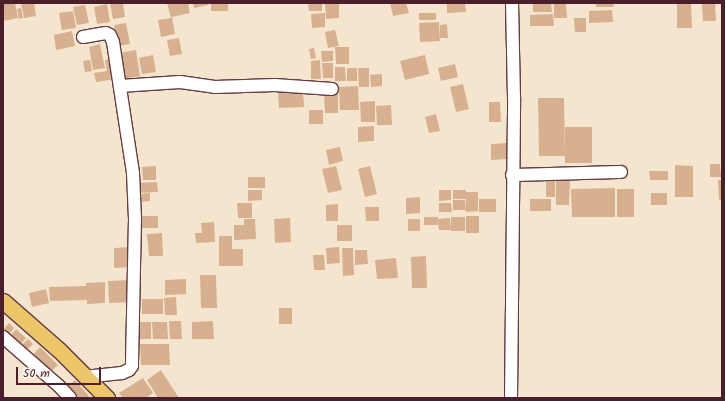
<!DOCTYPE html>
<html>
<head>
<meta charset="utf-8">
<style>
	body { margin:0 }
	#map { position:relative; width:725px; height:401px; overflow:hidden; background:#f6e5ce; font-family:Kalam,sans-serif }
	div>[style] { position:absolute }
	.building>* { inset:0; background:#d7b18f }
	.roads { filter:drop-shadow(1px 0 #643d43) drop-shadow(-1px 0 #643d43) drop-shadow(0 1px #643d43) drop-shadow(0 -1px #643d43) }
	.minor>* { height:12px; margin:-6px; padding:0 6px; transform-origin:6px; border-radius:6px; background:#fff }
	.major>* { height:15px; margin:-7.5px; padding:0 7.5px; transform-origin:7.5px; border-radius:7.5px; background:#ecc669 }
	span { translate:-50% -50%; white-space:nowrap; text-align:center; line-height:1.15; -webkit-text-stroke:3px #fbf7ec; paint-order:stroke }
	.frame { position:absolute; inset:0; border:4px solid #4a1f2b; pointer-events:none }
	.scale { position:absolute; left:16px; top:367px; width:85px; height:18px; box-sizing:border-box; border:2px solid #4a1f2b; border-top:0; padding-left:5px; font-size:12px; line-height:14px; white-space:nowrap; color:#4a1f2b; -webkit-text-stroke:3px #fbf7ec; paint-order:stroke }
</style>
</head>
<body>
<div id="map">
	<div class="building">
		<i style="clip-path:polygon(3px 3px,15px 3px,18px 18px,3px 21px)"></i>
		<i style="clip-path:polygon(21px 3px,34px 3px,36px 16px,24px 18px)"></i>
		<i style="clip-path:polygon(110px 3px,123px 3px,125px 17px,113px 19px)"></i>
		<i style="clip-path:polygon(167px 3px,188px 3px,190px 13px,172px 17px,175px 34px,161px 37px,158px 20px,171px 18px)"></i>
		<i style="clip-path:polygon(193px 3px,208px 3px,208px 5px,194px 8px)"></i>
		<i style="clip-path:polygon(211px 3px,228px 3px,228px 11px,211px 11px)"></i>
		<i style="clip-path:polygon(308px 3px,322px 3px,322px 11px,309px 11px)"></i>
		<i style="clip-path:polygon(325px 3px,339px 3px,339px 18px,326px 19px)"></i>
		<i style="clip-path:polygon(390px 3px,406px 3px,409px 13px,393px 16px)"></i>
		<i style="clip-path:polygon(447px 3px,465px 3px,466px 12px,447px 13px)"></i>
		<i style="clip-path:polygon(533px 3px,551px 3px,552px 12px,533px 12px)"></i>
		<i style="clip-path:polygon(554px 3px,566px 3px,567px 18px,554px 18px)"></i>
		<i style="clip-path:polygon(596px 3px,613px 3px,614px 7px,596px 7px)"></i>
		<i style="clip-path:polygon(702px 3px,715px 3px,716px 21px,703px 21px)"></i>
		<i style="clip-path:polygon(107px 4px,110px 22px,97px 24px,94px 7px)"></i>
		<i style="clip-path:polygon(677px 4px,691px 4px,692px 28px,677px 28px)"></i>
		<i style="clip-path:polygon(85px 5px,89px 23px,77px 25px,73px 7px)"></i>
		<i style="clip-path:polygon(21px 8px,23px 18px,19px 19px,17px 9px)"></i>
		<i style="clip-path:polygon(612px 10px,613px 22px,589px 23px,589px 11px)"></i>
		<i style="clip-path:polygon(73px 11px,76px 28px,62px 30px,59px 13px)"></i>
		<i style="clip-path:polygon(325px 13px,325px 27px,312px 28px,311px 14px)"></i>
		<i style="clip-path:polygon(419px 13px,436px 13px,436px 20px,419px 20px)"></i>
		<i style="clip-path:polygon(553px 14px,554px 26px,530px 26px,530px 15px)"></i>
		<i style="clip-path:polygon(574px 18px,586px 18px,586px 32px,575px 32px)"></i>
		<i style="clip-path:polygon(439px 22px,440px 41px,420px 42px,419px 23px)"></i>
		<i style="clip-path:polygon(126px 23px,130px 44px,118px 46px,114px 25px)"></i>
		<i style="clip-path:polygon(447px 24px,448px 38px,440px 38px,440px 25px)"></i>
		<i style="clip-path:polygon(335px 30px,339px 46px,328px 48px,325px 32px)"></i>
		<i style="clip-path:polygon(72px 31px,75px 46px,56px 50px,54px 35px)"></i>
		<i style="clip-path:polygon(179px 38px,182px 54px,170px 56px,167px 40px)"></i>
		<i style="clip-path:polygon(100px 44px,105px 68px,93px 70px,89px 47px)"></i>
		<i style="clip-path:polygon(335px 47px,349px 47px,349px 64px,336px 64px)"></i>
		<i style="clip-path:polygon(314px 48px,316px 58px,311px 59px,309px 49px)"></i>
		<i style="clip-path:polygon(136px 50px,140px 76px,124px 79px,119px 53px)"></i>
		<i style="clip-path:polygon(321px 51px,333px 51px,333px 61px,322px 62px)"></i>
		<i style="clip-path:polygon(153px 55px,156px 72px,142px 74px,139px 58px)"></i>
		<i style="clip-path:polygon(425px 55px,429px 74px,405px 80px,400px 61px)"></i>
		<i style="clip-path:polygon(111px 59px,115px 79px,96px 82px,94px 73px,107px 71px,105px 60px)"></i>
		<i style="clip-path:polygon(90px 60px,92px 71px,85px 72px,83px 61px)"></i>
		<i style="clip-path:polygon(320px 60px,321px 79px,311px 79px,311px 61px)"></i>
		<i style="clip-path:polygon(322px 63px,333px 63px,333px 78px,323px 78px)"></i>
		<i style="clip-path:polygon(455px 64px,458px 77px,441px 81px,438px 68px)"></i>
		<i style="clip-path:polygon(335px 67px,345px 67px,346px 81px,335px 81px)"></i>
		<i style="clip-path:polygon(347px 68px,357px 68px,357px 81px,347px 81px)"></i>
		<i style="clip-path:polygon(358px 68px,369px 68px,369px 87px,359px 87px)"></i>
		<i style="clip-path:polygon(382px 74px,382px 86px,371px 87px,370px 75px)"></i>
		<i style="clip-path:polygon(463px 84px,469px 109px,456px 112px,450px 87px)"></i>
		<i style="clip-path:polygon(358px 86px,359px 110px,340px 110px,339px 87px)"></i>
		<i style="clip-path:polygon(303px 91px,304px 107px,279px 108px,278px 92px)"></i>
		<i style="clip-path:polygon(324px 92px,338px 92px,338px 113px,325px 113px)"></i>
		<i style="clip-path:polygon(538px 98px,564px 98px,565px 156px,539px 156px)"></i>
		<i style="clip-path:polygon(375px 101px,375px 122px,361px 122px,360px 102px)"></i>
		<i style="clip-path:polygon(489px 102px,500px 102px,501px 122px,489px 122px)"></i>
		<i style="clip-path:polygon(391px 105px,392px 125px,377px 125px,376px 106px)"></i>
		<i style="clip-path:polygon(309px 110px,323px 110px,323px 124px,309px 124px)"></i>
		<i style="clip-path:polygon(436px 114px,440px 131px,429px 133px,425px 117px)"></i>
		<i style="clip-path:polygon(374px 126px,374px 141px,358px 142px,358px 127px)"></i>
		<i style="clip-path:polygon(565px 127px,592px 127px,592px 163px,565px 163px)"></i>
		<i style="clip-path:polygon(507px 143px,507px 159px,491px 160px,491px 144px)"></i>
		<i style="clip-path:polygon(340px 147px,343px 161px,329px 165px,326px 150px)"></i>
		<i style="clip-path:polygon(710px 164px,720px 164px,721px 177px,710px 177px)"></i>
		<i style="clip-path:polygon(675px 165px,693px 166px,693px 197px,675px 197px)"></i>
		<i style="clip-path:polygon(156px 166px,156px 180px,143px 180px,142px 167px)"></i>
		<i style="clip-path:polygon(336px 166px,342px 190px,328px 193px,322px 169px)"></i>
		<i style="clip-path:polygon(370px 166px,377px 194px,365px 197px,358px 169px)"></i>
		<i style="clip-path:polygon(649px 171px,668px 171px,668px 180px,650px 180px)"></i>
		<i style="clip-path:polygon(248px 177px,265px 177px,265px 188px,248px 188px)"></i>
		<i style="clip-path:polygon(546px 180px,555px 180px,555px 197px,546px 197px)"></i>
		<i style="clip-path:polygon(718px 180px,722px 180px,722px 199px,719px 200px)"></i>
		<i style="clip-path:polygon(556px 181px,570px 181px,569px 205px,556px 205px)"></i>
		<i style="clip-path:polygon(157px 182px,158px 192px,137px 193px,137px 183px)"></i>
		<i style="clip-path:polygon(615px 188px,615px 217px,572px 217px,571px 189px)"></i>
		<i style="clip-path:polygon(617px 189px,634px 189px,634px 217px,617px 217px)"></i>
		<i style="clip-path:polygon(248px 190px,262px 190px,262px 200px,248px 201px)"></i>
		<i style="clip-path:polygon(439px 190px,451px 190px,451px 200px,439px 201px)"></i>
		<i style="clip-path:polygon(453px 190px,466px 190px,466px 199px,453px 199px)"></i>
		<i style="clip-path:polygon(466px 192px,478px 192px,478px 211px,466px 212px)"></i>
		<i style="clip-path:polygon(150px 193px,150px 201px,139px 202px,139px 194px)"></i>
		<i style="clip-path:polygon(651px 193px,667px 193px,667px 205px,651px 205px)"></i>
		<i style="clip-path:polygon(420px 197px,420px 213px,406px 214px,406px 198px)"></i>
		<i style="clip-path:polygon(479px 199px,496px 199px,496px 212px,479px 212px)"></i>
		<i style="clip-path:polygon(530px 199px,551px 199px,551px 211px,530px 211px)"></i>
		<i style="clip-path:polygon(453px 200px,465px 200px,466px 210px,453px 210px)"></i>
		<i style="clip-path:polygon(237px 203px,252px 203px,252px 218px,238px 218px)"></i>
		<i style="clip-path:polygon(439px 203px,451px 203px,452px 212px,439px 212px)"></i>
		<i style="clip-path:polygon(338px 204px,338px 221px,326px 221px,326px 205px)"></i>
		<i style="clip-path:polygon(365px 207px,379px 207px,379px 221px,366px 221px)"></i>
		<i style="clip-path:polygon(139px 216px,158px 216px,158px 228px,140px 228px)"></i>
		<i style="clip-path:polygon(466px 216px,479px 216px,479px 233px,466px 233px)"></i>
		<i style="clip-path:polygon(424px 217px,438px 217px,438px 225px,424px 225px)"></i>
		<i style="clip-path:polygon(451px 217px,465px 217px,465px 231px,451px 231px)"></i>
		<i style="clip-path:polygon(290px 218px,291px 242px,275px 243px,274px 219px)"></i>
		<i style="clip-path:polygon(450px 218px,451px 230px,439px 230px,438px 219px)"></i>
		<i style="clip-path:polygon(244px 219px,255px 219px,256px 239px,234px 240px,234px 225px,244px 225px)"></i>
		<i style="clip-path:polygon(408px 219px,420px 219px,420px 231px,408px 231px)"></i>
		<i style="clip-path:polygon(214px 222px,215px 242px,196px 243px,195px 233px,202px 233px,201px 223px)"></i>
		<i style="clip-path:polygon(337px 225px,352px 225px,352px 241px,337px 241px)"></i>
		<i style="clip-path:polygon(162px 233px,163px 256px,149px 256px,147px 234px)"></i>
		<i style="clip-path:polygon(219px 236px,232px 236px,232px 249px,243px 249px,243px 266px,219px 266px)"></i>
		<i style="clip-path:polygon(132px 247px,132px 267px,114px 268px,114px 248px)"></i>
		<i style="clip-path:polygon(339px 247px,340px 263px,327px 264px,326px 248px)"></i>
		<i style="clip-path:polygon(342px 248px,353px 248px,354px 275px,343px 276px)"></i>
		<i style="clip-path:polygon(355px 250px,367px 250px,368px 264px,355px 265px)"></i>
		<i style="clip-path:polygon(313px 255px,324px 255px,325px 270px,314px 270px)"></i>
		<i style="clip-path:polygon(426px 256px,427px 288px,412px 288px,411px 257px)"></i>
		<i style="clip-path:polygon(396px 258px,398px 278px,377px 279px,375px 260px)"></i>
		<i style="clip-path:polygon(200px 275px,216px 275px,217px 308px,201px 308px)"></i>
		<i style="clip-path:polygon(186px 279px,186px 294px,165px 295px,165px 280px)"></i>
		<i style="clip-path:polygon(130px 280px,131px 302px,109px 303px,108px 281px)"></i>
		<i style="clip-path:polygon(105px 282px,105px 303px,87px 304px,87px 300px,50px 301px,49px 287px,86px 286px,86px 283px)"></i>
		<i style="clip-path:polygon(46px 289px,49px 303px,32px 307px,29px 293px)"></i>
		<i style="clip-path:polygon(176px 297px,177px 315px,165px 315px,164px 298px)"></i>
		<i style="clip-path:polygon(142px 299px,163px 299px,163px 314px,142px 314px)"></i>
		<i style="clip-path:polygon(279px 308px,292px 308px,292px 324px,279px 324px)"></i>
		<i style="clip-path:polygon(169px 321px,181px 321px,182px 339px,170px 339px)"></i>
		<i style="clip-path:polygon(213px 321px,214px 339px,192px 339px,192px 322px)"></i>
		<i style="clip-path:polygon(135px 322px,151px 322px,151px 339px,136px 339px)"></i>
		<i style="clip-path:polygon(152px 322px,167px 322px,168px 339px,153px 339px)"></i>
		<i style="clip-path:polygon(9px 323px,14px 328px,8px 336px,3px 330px)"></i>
		<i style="clip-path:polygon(16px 329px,26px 338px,19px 346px,9px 337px)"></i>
		<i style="clip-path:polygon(28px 339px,33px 344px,26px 351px,20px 346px)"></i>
		<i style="clip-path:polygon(140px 344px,169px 344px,170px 365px,141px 365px)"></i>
		<i style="clip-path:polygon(40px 347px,58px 365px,49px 373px,32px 356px)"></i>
		<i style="clip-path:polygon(161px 370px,179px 398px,158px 398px,147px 380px)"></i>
		<i style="clip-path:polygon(143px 378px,153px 393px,146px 398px,123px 398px,119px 393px)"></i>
		<i style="clip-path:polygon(75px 380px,89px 396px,87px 398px,74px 398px,66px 388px)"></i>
	</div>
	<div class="roads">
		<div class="minor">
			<i style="left:83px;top:37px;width:23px;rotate:-10deg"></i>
			<i style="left:106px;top:33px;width:4px;rotate:27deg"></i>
			<i style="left:110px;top:35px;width:8px;rotate:67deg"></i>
			<i style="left:113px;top:42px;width:133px;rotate:81.3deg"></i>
			<i style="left:133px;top:173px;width:46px;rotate:87.5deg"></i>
			<i style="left:135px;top:219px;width:147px;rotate:91.2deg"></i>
			<i style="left:132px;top:366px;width:5px;rotate:127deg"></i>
			<i style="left:129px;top:370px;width:8px;rotate:157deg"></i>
			<i style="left:122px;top:373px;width:36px;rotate:174deg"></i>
			<i style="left:120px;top:86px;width:60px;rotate:-3.8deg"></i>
			<i style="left:180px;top:82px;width:35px;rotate:8deg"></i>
			<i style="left:215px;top:87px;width:60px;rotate:-1.9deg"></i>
			<i style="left:275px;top:85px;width:57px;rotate:4deg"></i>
			<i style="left:512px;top:175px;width:109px;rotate:-1.6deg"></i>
			<i style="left:3px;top:337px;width:74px;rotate:41.2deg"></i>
			<i style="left:59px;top:386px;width:16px;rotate:47deg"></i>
			<i style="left:511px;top:398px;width:300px;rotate:-89.4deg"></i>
			<i style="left:514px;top:98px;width:95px;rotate:-91.2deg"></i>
		</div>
		<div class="major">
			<i style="left:3px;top:301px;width:74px;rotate:41.2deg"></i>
			<i style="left:59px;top:350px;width:68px;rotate:45deg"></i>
		</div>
	</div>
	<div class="frame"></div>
	<div class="scale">50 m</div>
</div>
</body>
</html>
